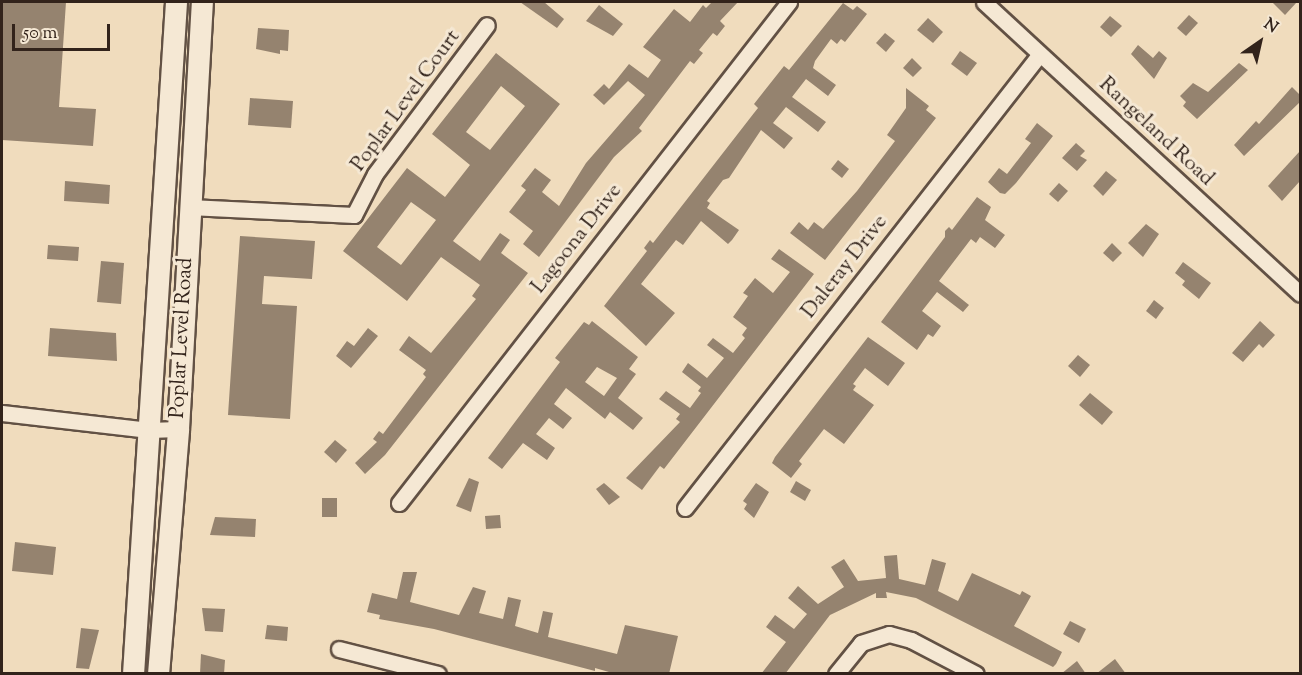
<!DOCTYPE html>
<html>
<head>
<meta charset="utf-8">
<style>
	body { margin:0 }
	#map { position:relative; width:1302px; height:675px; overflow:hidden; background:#f0dcbd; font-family:"Sorts Mill Goudy",serif }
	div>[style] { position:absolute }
	.building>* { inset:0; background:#95836f }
	.roads { filter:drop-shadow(2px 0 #625144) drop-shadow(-2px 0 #625144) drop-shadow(0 2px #625144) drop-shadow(0 -2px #625144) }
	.street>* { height:15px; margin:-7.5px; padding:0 7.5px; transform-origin:7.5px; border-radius:7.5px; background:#f5e8d4 }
	.secondary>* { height:21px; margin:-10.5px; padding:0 10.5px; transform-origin:10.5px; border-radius:10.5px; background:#f5e8d4 }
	span { translate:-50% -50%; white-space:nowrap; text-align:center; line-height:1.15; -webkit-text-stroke:6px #f5e8d4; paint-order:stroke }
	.street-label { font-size:21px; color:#32231b }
	.frame { position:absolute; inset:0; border:3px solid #32231b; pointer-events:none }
	.north { position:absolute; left:1230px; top:12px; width:60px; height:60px; -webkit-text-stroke:4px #f5e8d4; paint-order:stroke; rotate:34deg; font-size:16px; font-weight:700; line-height:24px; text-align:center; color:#32231b }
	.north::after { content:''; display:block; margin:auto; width:21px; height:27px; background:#32231b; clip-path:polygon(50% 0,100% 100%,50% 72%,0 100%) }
	.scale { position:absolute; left:12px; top:24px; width:98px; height:27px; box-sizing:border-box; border:3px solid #32231b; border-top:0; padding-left:8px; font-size:18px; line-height:21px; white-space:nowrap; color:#32231b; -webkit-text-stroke:4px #f5e8d4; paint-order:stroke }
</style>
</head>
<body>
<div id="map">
	<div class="building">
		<i style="clip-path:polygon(2px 2px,66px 2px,59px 107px,96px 109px,93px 146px,2px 140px)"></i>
		<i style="clip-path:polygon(520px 2px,544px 2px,564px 19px,557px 28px)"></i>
		<i style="clip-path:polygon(712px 2px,738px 2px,720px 21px,725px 26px,717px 36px,713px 33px,699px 50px,703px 53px,694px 64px,690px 61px,639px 128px,642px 131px,614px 157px,539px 257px,523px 244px,533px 231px,509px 212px,526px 190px,521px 186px,535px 168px,551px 180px,542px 192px,559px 206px,586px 163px,645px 95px,628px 81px,604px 105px,593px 95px,604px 84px,609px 89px,629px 64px,648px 78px,661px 60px,643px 47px,674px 9px,690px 22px,703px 5px,706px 8px)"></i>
		<i style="clip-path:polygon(1272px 2px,1297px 2px,1285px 15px)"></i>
		<i style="clip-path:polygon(843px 3px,853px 10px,857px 6px,867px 14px,845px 42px,841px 39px,837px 44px,831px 39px,815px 61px,813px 68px,836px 85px,828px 96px,806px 79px,792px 97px,826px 122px,818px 132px,786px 107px,773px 123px,793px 138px,784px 149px,761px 130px,729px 178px,723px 180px,707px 201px,710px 203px,707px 208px,739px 230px,732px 240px,728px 244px,701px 221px,683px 245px,676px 240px,641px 284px,675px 313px,646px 346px,604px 306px,647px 251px,644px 248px,650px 240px,653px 243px,754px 113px,758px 108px,754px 104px,784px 66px,789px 70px)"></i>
		<i style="clip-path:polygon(599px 5px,623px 24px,613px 36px,586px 21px)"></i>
		<i style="clip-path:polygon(1189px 15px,1198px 23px,1186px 36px,1177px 28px)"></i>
		<i style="clip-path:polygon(1110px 16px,1122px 26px,1111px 37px,1100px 27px)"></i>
		<i style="clip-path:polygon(928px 18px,943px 32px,933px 43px,917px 30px)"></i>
		<i style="clip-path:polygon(258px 28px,289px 30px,288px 51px,280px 50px,280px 54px,256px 49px)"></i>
		<i style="clip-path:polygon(885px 33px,895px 41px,886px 52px,876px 43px)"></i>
		<i style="clip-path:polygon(1138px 45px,1153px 58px,1159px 51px,1167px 58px,1154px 79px,1131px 54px)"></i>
		<i style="clip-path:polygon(960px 51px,977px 63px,967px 76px,951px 64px)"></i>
		<i style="clip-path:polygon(evenodd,496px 53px,560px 104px,453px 241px,480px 261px,500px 233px,510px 240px,501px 253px,528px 273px,385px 455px,365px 474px,355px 463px,377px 442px,373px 439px,379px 431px,383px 434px,426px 377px,423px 374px,426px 370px,399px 350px,409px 336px,431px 353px,476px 299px,472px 296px,480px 285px,441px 257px,407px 301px,343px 251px,407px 168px,445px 197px,470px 165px,432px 134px,496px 53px,501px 86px,525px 106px,490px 150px,466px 132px,501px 86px,496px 53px,411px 202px,436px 220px,401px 265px,377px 247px,411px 202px)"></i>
		<i style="clip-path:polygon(912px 58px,922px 68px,913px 77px,903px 68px)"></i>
		<i style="clip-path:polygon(1239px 63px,1248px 70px,1197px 119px,1183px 106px,1186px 102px,1180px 96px,1193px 83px,1208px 92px)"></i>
		<i style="clip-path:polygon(1292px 87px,1300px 95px,1300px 102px,1244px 156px,1234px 145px,1256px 121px,1259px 124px)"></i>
		<i style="clip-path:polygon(906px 88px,929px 106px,926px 110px,936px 118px,825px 260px,790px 233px,799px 222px,808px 230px,814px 222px,823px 229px,857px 191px,895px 141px,887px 135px,906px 108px)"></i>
		<i style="clip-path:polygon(250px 98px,293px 101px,291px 128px,248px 125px)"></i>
		<i style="clip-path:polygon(1037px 123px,1053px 136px,1016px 183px,1005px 194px,1000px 193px,988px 182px,999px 168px,1007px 174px,1031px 143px,1025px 139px)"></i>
		<i style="clip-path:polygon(1076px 143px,1085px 151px,1080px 156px,1087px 160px,1077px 171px,1062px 158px)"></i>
		<i style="clip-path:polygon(1300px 151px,1300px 181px,1282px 201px,1268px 186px)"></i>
		<i style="clip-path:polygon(838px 160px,849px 169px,842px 178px,831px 169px)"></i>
		<i style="clip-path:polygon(1106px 171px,1117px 180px,1103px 196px,1093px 186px)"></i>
		<i style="clip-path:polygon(65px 181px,110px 185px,109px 204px,64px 201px)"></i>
		<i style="clip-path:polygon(1059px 183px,1068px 191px,1058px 202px,1049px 194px)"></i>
		<i style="clip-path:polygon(977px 197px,991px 207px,985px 220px,1005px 235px,995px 248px,980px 237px,976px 243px,971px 239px,939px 281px,969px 305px,963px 312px,937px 292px,922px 311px,941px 326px,933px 337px,928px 334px,917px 350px,881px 322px,945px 237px,945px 231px,949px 227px,952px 230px)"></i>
		<i style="clip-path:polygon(1146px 224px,1159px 234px,1143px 257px,1128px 243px)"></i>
		<i style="clip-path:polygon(240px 236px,315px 241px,312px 279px,264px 276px,262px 304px,297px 306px,290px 419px,228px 415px)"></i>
		<i style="clip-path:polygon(1112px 243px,1122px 253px,1113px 262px,1103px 253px)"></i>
		<i style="clip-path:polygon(48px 245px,79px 247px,78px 261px,47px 259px)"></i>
		<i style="clip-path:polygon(779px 249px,814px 274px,664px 469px,660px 466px,642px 490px,626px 478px,680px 422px,676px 419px,680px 414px,659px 399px,666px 391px,690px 408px,701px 393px,698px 391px,701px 387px,682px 372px,688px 363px,707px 378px,724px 358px,707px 345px,713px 338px,733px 353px,745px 338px,742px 335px,747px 328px,733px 317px,748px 296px,743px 293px,755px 278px,773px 293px,790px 272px,771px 259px)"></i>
		<i style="clip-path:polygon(101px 261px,124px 263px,121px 304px,97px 302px)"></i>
		<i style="clip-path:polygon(1183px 262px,1211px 283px,1199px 299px,1182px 285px,1185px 281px,1175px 273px)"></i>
		<i style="clip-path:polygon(1154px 300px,1164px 308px,1156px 319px,1146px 311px)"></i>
		<i style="clip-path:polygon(evenodd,592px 321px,638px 357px,629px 369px,636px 374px,618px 398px,643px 418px,633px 430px,610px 412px,605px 419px,566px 388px,554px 404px,572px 418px,563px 429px,549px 418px,536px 434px,555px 448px,547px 460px,523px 443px,502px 469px,488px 458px,560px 362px,555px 358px,584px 322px,589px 325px,592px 321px,597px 367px,617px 378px,604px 396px,585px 382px,597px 367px)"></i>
		<i style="clip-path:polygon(1260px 321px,1275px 335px,1263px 348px,1259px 344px,1243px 362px,1232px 353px)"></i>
		<i style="clip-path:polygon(50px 328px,116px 333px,117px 361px,48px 356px)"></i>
		<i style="clip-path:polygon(368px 328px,378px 336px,351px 368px,336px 356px,347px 341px,354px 346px)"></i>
		<i style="clip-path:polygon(868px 337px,905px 363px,888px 386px,865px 368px,853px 384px,856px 386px,853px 390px,874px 405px,844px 444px,824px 429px,799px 461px,802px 464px,791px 478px,772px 463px,775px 457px)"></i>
		<i style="clip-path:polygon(1078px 355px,1090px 365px,1080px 377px,1068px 366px)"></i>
		<i style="clip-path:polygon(1090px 393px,1113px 412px,1102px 425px,1079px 405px)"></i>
		<i style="clip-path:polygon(335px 440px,347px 450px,336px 463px,324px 452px)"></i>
		<i style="clip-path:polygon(469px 478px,479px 482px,471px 512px,456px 506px)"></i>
		<i style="clip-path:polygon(796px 481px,811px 490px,805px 501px,790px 492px)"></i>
		<i style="clip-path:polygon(604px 483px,620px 497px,609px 505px,596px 489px)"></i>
		<i style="clip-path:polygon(756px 483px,769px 492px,754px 518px,744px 509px,747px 504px,743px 501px)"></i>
		<i style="clip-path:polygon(322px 498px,337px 498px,337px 517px,322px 517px)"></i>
		<i style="clip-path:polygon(500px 515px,501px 528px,486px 529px,485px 516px)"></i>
		<i style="clip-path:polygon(215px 517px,256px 519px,255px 537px,210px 535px)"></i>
		<i style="clip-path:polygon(15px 542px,56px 547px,53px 575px,12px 571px)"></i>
		<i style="clip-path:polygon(897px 555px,899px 579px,925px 585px,932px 559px,946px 563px,938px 591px,958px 601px,972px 573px,1020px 595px,1022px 591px,1031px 596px,1014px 626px,1062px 652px,1056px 664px,1053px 667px,916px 598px,886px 592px,887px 598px,876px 598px,876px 593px,830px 615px,785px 674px,761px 674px,786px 642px,766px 627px,775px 615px,794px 629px,807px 614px,788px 598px,798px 586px,818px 604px,844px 587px,831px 567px,844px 559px,858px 581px,886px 578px,884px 556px)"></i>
		<i style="clip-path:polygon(403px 572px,417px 572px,410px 602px,459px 615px,473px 587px,486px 591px,479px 613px,503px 619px,508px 597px,521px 600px,515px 626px,538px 633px,543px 611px,553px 613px,548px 637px,617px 654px,625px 625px,678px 636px,669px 674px,616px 674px,595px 668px,595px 671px,434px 629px,379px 619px,380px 615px,367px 612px,372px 593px,397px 599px)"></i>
		<i style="clip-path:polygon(202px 608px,225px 609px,223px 632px,205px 631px)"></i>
		<i style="clip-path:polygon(1070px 621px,1086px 629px,1079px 643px,1063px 634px)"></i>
		<i style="clip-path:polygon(267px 625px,288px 627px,287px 641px,265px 639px)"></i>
		<i style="clip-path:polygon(81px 628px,99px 630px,89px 669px,76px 668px)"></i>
		<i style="clip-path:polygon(201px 654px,225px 660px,224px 674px,200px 674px)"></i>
		<i style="clip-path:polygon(1115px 659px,1126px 674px,1096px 674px)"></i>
		<i style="clip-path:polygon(1077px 661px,1086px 674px,1061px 674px)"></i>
	</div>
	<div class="roads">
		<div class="street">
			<i style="left:984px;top:2px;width:430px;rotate:42.7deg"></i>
			<i style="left:189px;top:207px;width:165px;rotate:2.8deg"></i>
			<i style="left:354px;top:215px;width:46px;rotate:-62.9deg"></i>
			<i style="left:375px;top:174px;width:186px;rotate:-53.1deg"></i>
			<i style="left:2px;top:413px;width:148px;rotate:6.6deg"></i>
			<i style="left:149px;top:430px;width:29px;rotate:-2deg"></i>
			<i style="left:399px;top:503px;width:635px;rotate:-52.1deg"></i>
			<i style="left:685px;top:508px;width:576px;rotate:-51.98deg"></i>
			<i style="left:339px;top:649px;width:102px;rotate:14.2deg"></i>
			<i style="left:836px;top:674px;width:40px;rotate:-51deg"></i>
			<i style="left:861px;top:643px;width:29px;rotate:-18deg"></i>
			<i style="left:889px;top:634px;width:23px;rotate:15deg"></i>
			<i style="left:911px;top:640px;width:73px;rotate:27.6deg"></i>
		</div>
		<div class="secondary">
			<i style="left:133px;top:674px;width:673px;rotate:-86.34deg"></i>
			<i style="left:158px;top:674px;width:246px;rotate:-85.3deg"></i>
			<i style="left:178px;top:429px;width:428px;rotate:-86.8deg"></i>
		</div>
	</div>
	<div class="street-label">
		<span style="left:406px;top:101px;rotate:-54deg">Poplar Level Court</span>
		<span style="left:1156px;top:132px;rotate:43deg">Rangeland Road</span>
		<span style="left:577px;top:239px;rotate:-52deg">Lagoona Drive</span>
		<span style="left:845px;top:267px;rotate:-52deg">Daleray Drive</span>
		<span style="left:182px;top:338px;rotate:-87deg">Poplar Level Road</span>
	</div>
	<div class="frame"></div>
	<div class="north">N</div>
	<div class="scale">50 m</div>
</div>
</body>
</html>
